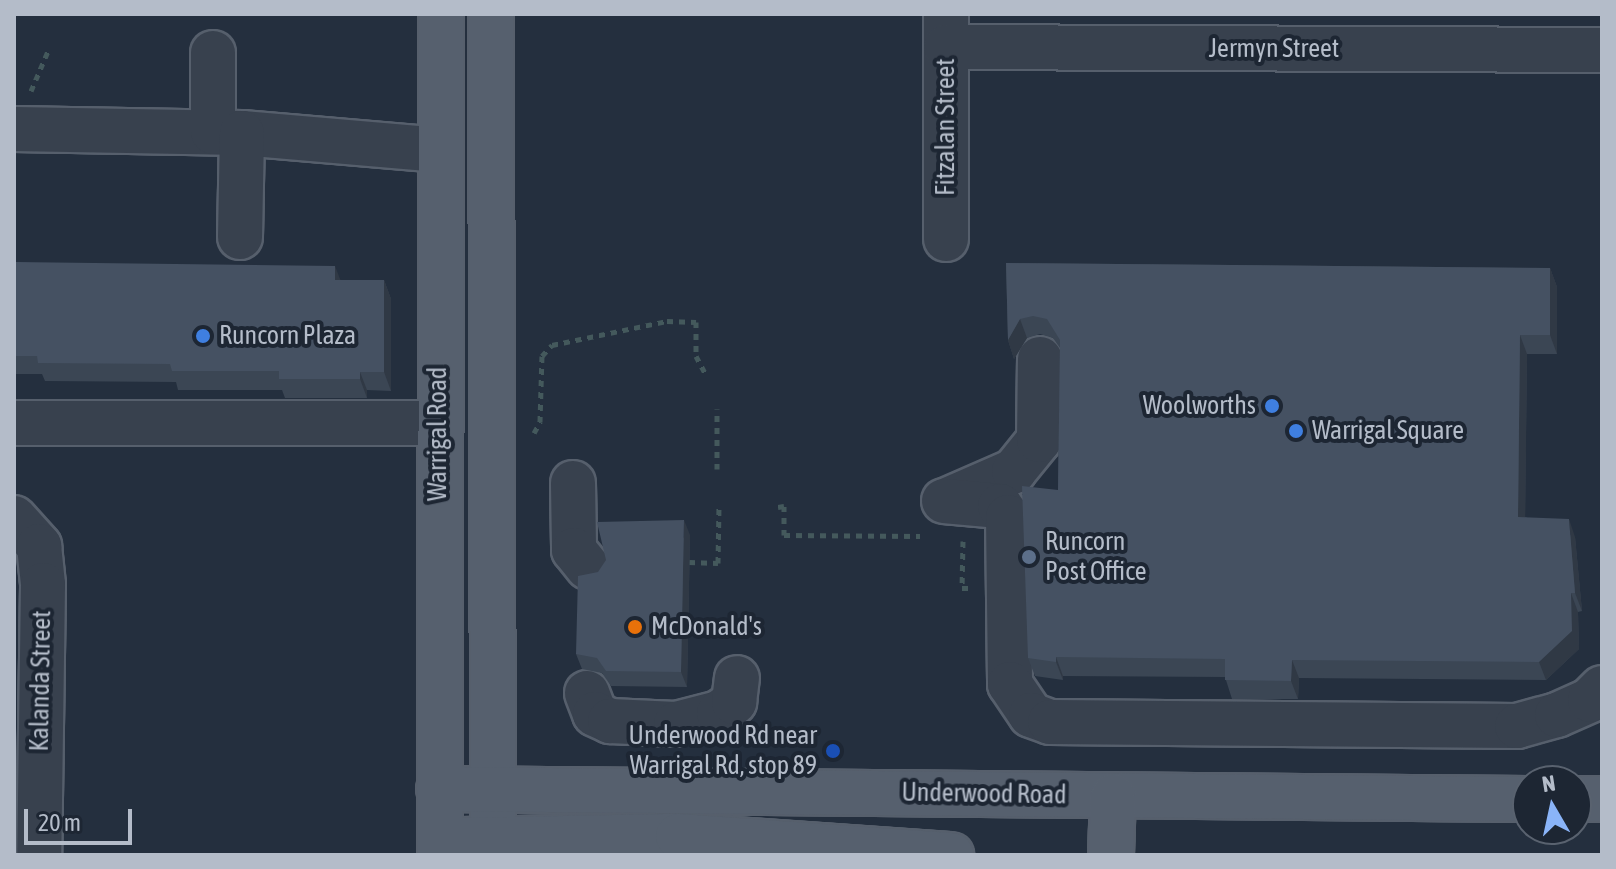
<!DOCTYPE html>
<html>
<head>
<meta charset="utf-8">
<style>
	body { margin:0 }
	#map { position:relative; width:1616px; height:869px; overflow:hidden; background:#242f3e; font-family:"Asap Condensed",sans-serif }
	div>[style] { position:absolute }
	.path>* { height:5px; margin-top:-2.5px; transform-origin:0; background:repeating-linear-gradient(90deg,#44595c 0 6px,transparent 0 12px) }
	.roads { filter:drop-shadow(2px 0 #565f6c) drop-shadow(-2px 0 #565f6c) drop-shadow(0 2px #565f6c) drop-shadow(0 -2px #565f6c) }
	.minor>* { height:44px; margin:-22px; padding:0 22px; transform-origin:22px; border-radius:22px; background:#38414e }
	.major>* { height:44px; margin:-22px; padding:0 22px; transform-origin:22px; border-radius:22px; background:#56606e }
	.wall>* { inset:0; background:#3b4654 }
	.shaded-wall>* { inset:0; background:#303945 }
	.building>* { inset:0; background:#455162 }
	.dots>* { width:22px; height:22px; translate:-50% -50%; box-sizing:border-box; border:4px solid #1d2633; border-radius:50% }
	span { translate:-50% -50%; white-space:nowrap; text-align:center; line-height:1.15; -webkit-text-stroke:8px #1d2633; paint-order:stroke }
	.street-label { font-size:26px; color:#b4bcc9 }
	.poi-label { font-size:26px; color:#b4bcc9 }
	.left { translate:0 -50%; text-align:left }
	.right { translate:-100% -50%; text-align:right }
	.frame { position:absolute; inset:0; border:16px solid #b4bcc9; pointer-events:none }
	.north { position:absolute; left:1512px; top:765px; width:80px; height:80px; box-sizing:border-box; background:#1d2633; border:2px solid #59626f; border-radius:50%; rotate:351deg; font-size:22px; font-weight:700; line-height:32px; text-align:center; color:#b4bcc9 }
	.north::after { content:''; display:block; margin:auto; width:28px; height:36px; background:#8ab4f8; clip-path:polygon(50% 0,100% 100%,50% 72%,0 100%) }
	.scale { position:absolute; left:24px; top:809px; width:108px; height:36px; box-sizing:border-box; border:4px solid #b4bcc9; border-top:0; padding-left:10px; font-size:24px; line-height:28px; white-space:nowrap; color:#b4bcc9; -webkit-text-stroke:6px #1d2633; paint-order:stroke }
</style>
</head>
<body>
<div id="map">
	<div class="path">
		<i style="left:31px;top:91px;width:43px;rotate:-67deg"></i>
		<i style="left:534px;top:433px;width:13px;rotate:-61deg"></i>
		<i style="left:540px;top:422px;width:66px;rotate:-88.3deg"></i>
		<i style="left:542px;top:356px;width:15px;rotate:-48deg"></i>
		<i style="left:552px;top:345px;width:117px;rotate:-11.8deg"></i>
		<i style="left:667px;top:321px;width:29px;rotate:2deg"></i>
		<i style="left:696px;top:322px;width:34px;rotate:90deg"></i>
		<i style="left:696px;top:356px;width:19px;rotate:62deg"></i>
		<i style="left:717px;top:469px;width:60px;rotate:-90deg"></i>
		<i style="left:1601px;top:474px;width:1px"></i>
		<i style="left:778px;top:507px;width:6px;rotate:-9deg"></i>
		<i style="left:784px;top:506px;width:29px;rotate:90deg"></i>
		<i style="left:784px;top:535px;width:136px;rotate:0.4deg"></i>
		<i style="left:963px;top:541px;width:47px;rotate:91.2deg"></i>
		<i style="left:962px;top:588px;width:7px"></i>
		<i style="left:689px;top:562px;width:29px;rotate:2deg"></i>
		<i style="left:718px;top:563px;width:59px;rotate:-89deg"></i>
	</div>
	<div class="roads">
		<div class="minor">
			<i style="left:946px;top:14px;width:225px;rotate:90deg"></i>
			<i style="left:946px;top:47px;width:656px;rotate:0.26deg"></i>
			<i style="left:14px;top:129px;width:228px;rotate:1deg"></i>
			<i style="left:242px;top:133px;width:199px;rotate:4.9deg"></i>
			<i style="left:213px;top:132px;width:79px;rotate:-90deg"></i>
			<i style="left:240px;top:237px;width:104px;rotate:-88.9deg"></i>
			<i style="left:14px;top:423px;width:423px"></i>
			<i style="left:573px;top:483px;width:67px;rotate:89.1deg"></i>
			<i style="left:574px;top:550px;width:22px;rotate:51deg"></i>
			<i style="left:950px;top:499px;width:70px;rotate:-23.6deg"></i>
			<i style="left:1014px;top:471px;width:40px;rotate:-51deg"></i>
			<i style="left:1039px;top:440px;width:81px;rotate:-89.3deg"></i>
			<i style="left:944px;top:501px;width:56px;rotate:5.1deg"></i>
			<i style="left:1000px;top:506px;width:14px;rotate:54deg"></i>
			<i style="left:1008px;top:517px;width:167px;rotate:89.3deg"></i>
			<i style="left:1010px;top:684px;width:37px;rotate:56deg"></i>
			<i style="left:1031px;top:715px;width:20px;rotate:20deg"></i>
			<i style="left:1050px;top:722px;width:467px;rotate:0.5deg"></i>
			<i style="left:1517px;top:726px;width:41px;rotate:-15.4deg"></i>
			<i style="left:1557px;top:715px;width:36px;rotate:-24deg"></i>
			<i style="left:1590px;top:700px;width:17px;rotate:-45deg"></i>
			<i style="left:14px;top:518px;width:38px;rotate:48deg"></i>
			<i style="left:39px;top:546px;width:39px;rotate:84deg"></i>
			<i style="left:43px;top:585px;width:270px;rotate:90.8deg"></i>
			<i style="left:587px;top:693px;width:22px;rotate:69deg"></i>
			<i style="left:595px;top:714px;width:17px;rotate:25deg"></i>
			<i style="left:610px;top:721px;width:66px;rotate:2.6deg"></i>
			<i style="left:676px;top:724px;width:44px;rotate:-14.3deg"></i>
			<i style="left:719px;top:713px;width:19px;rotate:-36deg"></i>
			<i style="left:734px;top:702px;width:24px;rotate:-83deg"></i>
		</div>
		<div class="major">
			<i style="left:491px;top:14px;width:841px;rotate:89.86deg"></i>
			<i style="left:439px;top:789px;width:1089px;rotate:0.53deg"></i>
			<i style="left:1576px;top:799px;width:26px"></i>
			<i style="left:462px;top:840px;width:216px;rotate:-1.1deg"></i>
			<i style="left:678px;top:836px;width:274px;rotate:4deg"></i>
			<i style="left:440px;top:855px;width:841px;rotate:-89.93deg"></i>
			<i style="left:1111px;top:855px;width:59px;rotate:-88.1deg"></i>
		</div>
	</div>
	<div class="wall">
		<i style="clip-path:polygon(14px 262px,340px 280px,384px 280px,391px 299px,391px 391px,367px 390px,367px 398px,285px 398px,282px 390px,178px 390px,176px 382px,45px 381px,42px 374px,14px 374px)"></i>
		<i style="clip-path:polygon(1006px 263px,1550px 268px,1557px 287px,1557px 354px,1527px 354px,1525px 517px,1575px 537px,1582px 611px,1578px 612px,1579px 649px,1546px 680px,1299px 678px,1298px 699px,1232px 699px,1225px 677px,1063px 676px,1063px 680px,1035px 676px,1028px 658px,1058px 490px,1060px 348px,1053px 338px,1040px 334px,1027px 338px,1014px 359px,1008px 340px)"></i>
		<i style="clip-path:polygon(690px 535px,687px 687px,611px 686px,602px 673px,582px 669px,576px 654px,598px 572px)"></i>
	</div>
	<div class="shaded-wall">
		<i style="clip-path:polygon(335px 266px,342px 284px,335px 280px)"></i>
		<i style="clip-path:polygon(1550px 268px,1557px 287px,1557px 354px,1550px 335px)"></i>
		<i style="clip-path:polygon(384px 280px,391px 299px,391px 391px,384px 372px)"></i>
		<i style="clip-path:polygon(1020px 319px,1027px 338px,1014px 359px,1008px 340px)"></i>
		<i style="clip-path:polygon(1520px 335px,1527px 354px,1525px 536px,1518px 517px)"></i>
		<i style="clip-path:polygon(360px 372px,367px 390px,367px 398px,360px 379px)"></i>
		<i style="clip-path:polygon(1569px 519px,1575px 537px,1582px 611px,1575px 593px)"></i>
		<i style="clip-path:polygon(684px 520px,690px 535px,687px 687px,681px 672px)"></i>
		<i style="clip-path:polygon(1571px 593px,1578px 612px,1579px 649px,1546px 680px,1539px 662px)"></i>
		<i style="clip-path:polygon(1056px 657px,1063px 676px,1063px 680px,1056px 662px)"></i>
		<i style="clip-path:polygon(1292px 660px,1299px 678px,1298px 699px,1291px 681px)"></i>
	</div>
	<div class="building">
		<i style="clip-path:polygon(14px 262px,335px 266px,335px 280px,384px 280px,384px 372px,360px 372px,360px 379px,279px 379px,279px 371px,172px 371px,170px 364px,38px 363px,37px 356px,14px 356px)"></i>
		<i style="clip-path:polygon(1006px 263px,1550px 268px,1550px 335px,1520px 335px,1518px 517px,1569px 519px,1575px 593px,1571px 593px,1572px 631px,1539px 662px,1292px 660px,1291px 681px,1225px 680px,1225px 659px,1056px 657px,1056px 662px,1028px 658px,1022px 486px,1058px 490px,1060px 340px,1047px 319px,1033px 316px,1020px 319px,1008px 340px)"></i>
		<i style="clip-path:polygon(684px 520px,681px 672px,606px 671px,597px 658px,576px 654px,578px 576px,598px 572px,606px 560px,597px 522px)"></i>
	</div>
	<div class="dots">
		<i style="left:203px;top:336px;background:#3f7fe0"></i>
		<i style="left:1272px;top:406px;background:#3f7fe0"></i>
		<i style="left:1296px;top:431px;background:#3f7fe0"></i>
		<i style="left:1029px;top:557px;background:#5c6f8a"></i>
		<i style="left:635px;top:627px;background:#e8710a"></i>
		<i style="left:833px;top:751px;background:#1a4fb4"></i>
	</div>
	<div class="street-label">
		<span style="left:1274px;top:49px">Jermyn Street</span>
		<span style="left:946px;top:127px;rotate:-90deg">Fitzalan Street</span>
		<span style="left:438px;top:434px;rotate:-90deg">Warrigal Road</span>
		<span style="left:41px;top:681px;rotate:-89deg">Kalanda Street</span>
		<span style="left:984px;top:794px;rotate:1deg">Underwood Road</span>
	</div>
	<div class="poi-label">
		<span class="left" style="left:219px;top:336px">Runcorn Plaza</span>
		<span class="right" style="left:1256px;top:406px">Woolworths</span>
		<span class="left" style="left:1312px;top:431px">Warrigal Square</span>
		<span class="left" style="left:1045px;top:557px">Runcorn<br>Post Office</span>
		<span class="left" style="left:651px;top:627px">McDonald's</span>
		<span class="right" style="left:817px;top:751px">Underwood Rd near<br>Warrigal Rd, stop 89</span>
	</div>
	<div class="frame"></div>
	<div class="north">N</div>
	<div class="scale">20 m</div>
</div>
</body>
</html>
